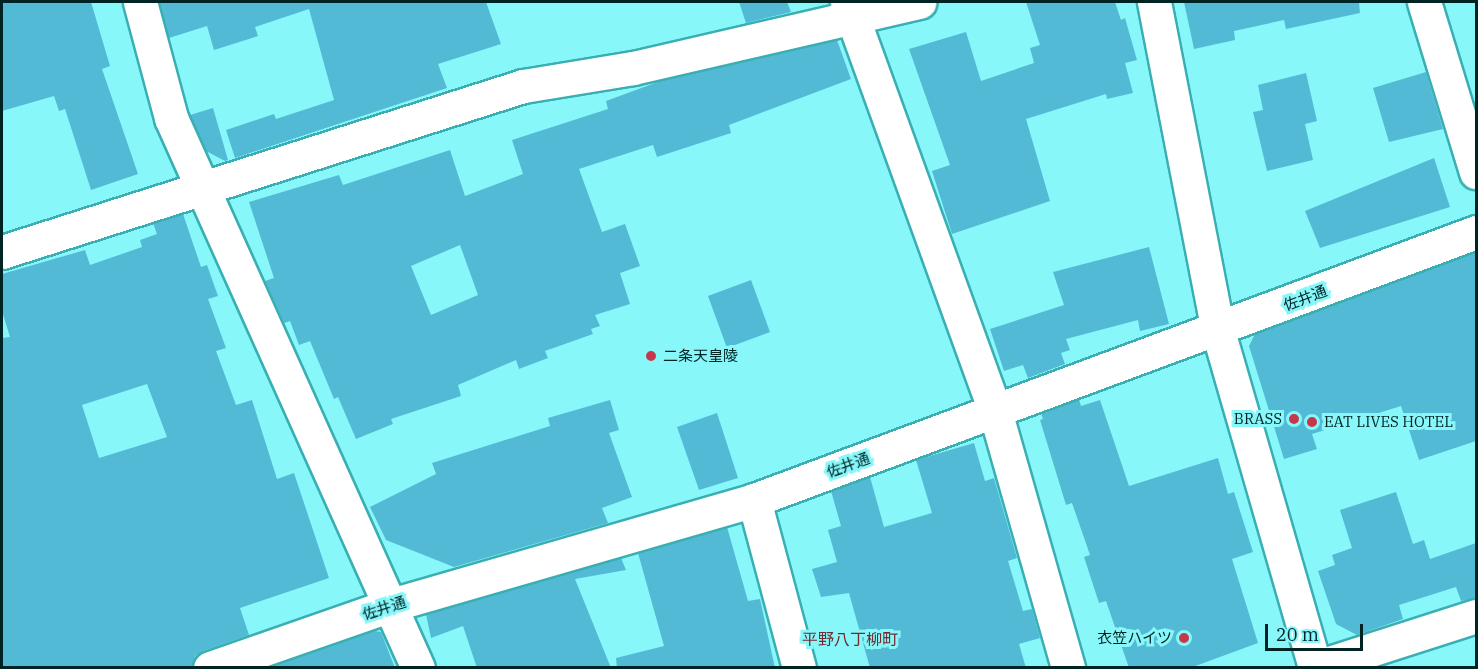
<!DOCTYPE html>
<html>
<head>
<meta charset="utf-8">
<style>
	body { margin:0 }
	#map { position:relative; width:1478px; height:669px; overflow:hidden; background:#88f7fa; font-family:"IBM Plex Serif","Noto Sans JP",serif }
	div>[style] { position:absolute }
	.building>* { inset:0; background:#53bad5 }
	.roads { filter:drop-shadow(2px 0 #39afb3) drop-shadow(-2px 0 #39afb3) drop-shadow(0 2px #39afb3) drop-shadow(0 -2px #39afb3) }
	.minor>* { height:33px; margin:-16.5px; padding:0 16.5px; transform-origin:16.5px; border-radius:16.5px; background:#fff }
	.dots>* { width:16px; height:16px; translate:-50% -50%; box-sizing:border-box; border:3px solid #88f7fa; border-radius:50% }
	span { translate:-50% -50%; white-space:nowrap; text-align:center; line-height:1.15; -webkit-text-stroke:6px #88f7fa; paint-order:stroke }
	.street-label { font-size:15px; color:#002324 }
	.poi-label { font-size:15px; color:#002324 }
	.left { translate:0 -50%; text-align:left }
	.right { translate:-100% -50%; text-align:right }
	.neighbourhood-label { font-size:16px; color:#702a30 }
	.frame { position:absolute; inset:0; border:3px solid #002324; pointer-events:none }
	.scale { position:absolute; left:1265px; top:624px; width:98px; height:27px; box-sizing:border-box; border:3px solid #002324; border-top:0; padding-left:8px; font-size:18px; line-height:21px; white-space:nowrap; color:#002324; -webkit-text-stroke:4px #88f7fa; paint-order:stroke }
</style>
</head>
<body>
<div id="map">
	<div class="building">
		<i style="clip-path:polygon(2px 2px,91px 2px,110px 66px,102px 69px,138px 174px,91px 190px,65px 109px,59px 111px,54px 96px,2px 111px)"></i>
		<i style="clip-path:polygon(159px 2px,486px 2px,501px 44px,438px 64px,447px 88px,235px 158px,226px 130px,274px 114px,276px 119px,334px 100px,309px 9px,255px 27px,258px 36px,214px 50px,207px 26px,169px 38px)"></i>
		<i style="clip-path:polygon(739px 2px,787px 2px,791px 12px,746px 23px)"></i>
		<i style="clip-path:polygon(1026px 2px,1115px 2px,1121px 20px,1125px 18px,1137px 60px,1125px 63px,1133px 93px,1107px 99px,1106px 94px,1026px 119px,1050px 201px,952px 234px,932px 171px,950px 165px,909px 49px,966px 32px,981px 81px,1034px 63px,1030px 48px,1040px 45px)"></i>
		<i style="clip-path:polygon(1184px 2px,1359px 2px,1360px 13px,1286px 29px,1284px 20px,1234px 31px,1235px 40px,1194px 49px)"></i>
		<i style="clip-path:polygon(evenodd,837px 40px,851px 79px,729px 125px,731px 133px,657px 157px,653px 145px,579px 169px,602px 232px,625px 224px,640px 266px,620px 273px,630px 304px,595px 315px,600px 326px,591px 329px,593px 334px,545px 351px,548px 358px,519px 369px,516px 360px,458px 385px,461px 396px,391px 419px,393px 424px,356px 439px,338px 397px,334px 399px,310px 341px,299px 345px,290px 321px,284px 323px,265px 281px,274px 278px,249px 202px,339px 175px,343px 185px,450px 150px,465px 196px,523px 174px,512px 140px,608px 109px,606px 101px,663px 80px,837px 40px,460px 245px,478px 295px,431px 315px,411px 266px,460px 245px)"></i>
		<i style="clip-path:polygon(1426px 72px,1443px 129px,1389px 142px,1373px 88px)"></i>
		<i style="clip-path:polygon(1306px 73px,1317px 121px,1305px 124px,1313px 160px,1267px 171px,1253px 112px,1263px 110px,1258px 85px)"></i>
		<i style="clip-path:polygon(213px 108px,228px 160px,225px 161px,206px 151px,190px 115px)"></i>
		<i style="clip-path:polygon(1434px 158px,1450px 207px,1320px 248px,1305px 211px)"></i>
		<i style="clip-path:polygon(evenodd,183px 214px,201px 267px,207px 265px,218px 296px,208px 299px,226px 348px,216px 351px,236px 405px,252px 400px,277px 479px,294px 473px,329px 578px,240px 608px,249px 635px,203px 651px,195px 656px,192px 668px,2px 668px,2px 338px,10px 337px,2px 311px,2px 274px,85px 250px,90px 265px,142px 247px,140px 240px,157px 234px,153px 223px,183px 214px,147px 384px,167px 437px,99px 458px,82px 405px,147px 384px)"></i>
		<i style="clip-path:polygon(1149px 247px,1169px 324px,1140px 331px,1138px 320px,1066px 339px,1070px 350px,1061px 353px,1065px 364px,1028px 378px,1023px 365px,1004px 371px,990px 329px,1064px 305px,1053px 272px)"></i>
		<i style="clip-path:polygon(1476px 252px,1476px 441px,1419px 460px,1401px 406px,1312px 434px,1317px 449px,1284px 459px,1249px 346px,1255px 334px)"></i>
		<i style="clip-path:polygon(751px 280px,770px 332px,727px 348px,708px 296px)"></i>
		<i style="clip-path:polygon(1079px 399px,1081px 406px,1100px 400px,1129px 486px,1218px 458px,1228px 494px,1234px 492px,1253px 552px,1232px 559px,1258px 643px,1190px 668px,1129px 668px,1106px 601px,1099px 603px,1084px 557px,1090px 555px,1072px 503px,1066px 505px,1040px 420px,1043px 419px,1041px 413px)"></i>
		<i style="clip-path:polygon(610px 400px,619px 430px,609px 433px,632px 497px,602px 508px,608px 523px,454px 567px,386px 540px,370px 507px,436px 474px,432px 463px,550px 426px,548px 418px)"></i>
		<i style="clip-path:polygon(717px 413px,738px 478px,699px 490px,677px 427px)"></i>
		<i style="clip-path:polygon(974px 443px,985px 481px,994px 478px,1017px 558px,1008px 561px,1023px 611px,1032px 609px,1040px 638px,1019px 644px,1026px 668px,870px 668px,849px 593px,821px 597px,812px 569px,837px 562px,828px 530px,841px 526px,831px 491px,870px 477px,884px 527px,932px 513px,916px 460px)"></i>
		<i style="clip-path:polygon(1396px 492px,1413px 544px,1424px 540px,1430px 559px,1476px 543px,1476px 598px,1461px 601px,1456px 587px,1399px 605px,1403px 619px,1357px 635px,1336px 624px,1318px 571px,1335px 565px,1332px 555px,1352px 548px,1340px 510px)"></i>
		<i style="clip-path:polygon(727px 527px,748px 601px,760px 599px,775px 668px,617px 668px,616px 658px,664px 646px,638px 553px)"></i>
		<i style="clip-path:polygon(621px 558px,626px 570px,575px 579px,611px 668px,477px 668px,463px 626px,431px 638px,426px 614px)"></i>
		<i style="clip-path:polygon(375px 631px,381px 632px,395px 668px,268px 668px)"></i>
	</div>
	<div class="roads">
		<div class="minor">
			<i style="left:140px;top:2px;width:120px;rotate:75deg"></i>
			<i style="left:171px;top:118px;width:603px;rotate:65.82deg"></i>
			<i style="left:847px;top:2px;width:435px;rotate:70.1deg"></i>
			<i style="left:995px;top:411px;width:267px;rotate:74.1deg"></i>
			<i style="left:1154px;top:2px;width:335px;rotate:79deg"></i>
			<i style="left:1218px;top:331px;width:351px;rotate:73.9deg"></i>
			<i style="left:1424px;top:2px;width:178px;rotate:73deg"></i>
			<i style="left:2px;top:252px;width:547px;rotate:-17.67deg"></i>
			<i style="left:523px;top:86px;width:111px;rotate:-9.3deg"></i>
			<i style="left:633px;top:68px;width:294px;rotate:-13deg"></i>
			<i style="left:754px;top:500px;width:174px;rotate:75deg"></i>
			<i style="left:210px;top:668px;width:192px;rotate:-19.2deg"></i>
			<i style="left:391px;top:605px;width:378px;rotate:-16.1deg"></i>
			<i style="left:754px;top:500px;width:770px;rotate:-20.36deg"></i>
			<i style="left:1314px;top:668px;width:170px;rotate:-17.8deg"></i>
		</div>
	</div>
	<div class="dots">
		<i style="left:651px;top:356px;background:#c7374b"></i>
		<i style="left:1294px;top:419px;background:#c7374b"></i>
		<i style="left:1312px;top:422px;background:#c7374b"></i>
		<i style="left:1184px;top:638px;background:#c7374b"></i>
	</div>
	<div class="street-label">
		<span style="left:1305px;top:298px;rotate:-21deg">佐井通</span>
		<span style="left:848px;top:465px;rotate:-20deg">佐井通</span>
		<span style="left:384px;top:608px;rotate:-18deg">佐井通</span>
	</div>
	<div class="poi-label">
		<span class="left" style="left:663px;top:356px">二条天皇陵</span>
		<span class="right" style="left:1282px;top:419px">BRASS</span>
		<span class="left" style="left:1324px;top:422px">EAT LIVES HOTEL</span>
		<span class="right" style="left:1172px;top:638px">衣笠ハイツ</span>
	</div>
	<div class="neighbourhood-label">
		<span style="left:850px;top:639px">平野八丁柳町</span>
	</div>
	<div class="frame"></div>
	<div class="scale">20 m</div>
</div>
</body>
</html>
